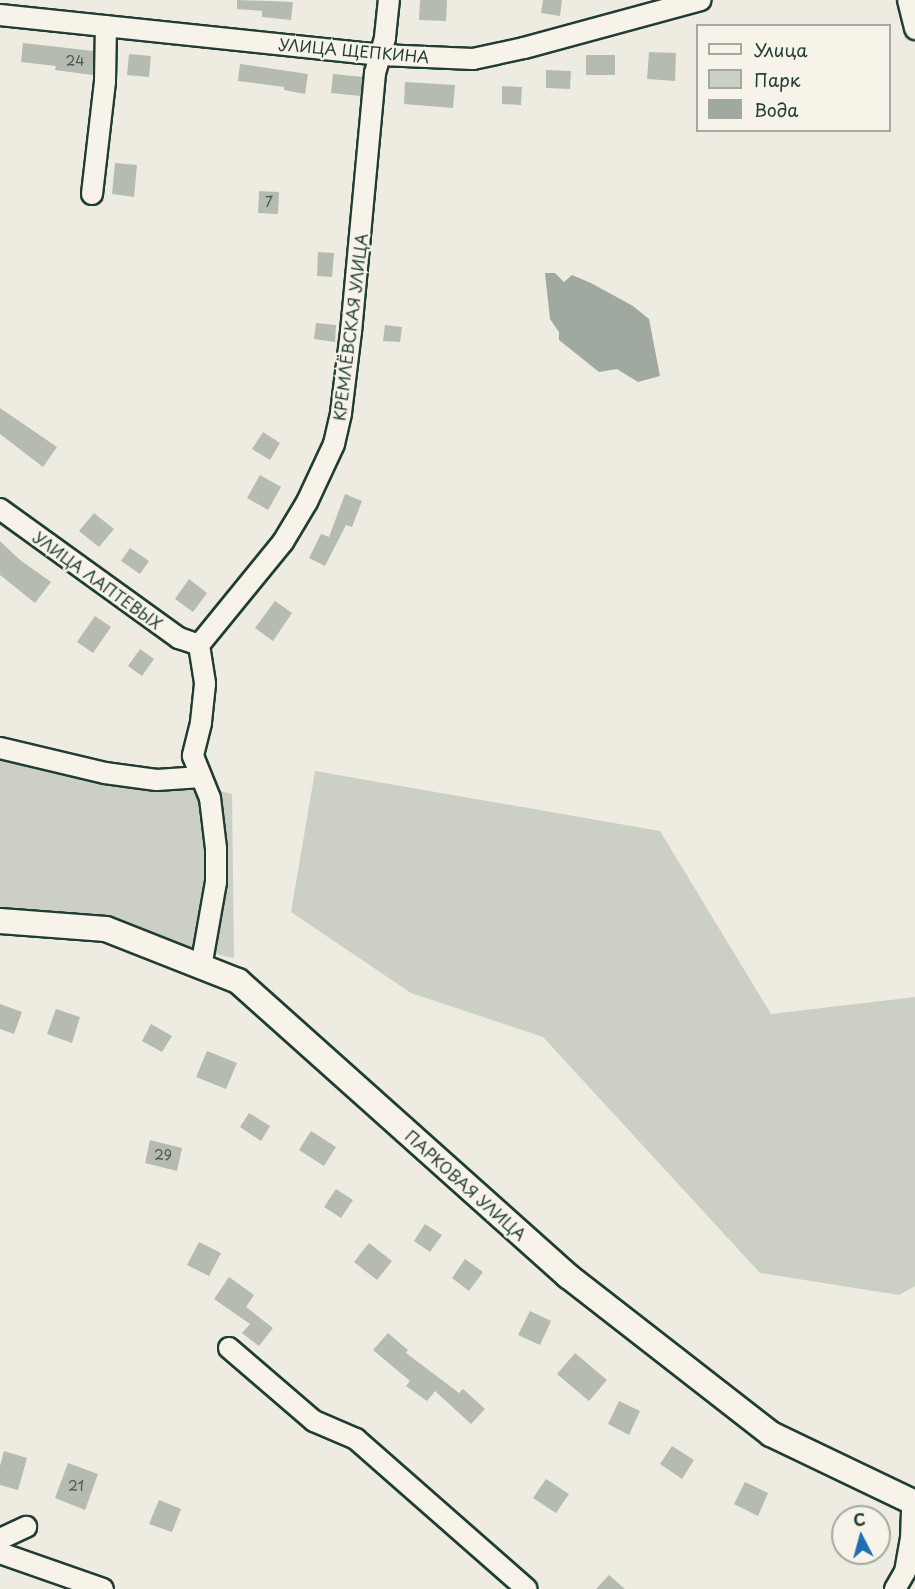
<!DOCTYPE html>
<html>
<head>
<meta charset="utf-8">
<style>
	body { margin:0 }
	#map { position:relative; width:915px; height:1589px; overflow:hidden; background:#eeece1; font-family:"Playpen Sans",sans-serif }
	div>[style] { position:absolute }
	.green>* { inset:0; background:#cccfc4 }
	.water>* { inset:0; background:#9fa99f }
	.building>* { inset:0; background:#b5bbb0 }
	.roads { filter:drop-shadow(2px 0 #1f3d34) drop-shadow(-2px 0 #1f3d34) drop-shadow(0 2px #1f3d34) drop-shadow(0 -2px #1f3d34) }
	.minor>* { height:20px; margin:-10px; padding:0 10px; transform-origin:10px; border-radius:10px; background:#f7f3e8 }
	.major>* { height:24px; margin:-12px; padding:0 12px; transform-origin:12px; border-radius:12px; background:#f7f3e8 }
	span { translate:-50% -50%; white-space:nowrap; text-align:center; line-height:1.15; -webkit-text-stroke:5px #f7f3e8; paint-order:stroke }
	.number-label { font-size:14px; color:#445c53 }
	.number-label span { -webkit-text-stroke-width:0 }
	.street-label { font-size:16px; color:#1f3d34 }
	.legend { position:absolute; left:696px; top:24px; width:195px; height:108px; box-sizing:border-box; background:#f7f3e8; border:2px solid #a1aaa0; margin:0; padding:8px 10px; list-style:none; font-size:18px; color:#1f3d34 }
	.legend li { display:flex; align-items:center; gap:12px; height:30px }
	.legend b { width:30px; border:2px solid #a1aaa0 }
	.north { position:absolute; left:831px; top:1505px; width:60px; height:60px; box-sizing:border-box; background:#f7f3e8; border:2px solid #a1aaa0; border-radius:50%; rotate:354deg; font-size:16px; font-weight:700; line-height:24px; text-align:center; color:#1f3d34 }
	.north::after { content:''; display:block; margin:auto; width:21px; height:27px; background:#1f6fb2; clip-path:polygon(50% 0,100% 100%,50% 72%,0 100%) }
</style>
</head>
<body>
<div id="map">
	<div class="green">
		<i style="clip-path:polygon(0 737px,232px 794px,234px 958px,0 907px)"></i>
		<i style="clip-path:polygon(315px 771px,660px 831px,771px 1014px,915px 997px,915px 1286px,899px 1295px,760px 1273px,543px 1037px,411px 993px,291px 912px)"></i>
	</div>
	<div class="water">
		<i style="clip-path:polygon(545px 273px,555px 273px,564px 282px,572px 275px,591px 283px,633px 306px,649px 319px,660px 376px,638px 382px,617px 369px,599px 372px,559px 340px,559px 332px,550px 319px)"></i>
	</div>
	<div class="building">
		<i style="clip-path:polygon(237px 0,293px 2px,291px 20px,262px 17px,262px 11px,237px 9px)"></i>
		<i style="clip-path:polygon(420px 0,447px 0,446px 21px,419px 20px)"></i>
		<i style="clip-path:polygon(543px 0,562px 0,560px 16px,541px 13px)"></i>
		<i style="clip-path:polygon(23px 43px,94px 51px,93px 75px,55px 70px,56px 66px,21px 62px)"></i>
		<i style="clip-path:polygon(649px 52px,676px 53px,675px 81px,647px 79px)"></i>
		<i style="clip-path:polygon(129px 54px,151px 56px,149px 77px,127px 75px)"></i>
		<i style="clip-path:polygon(586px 55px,615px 55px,615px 75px,586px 75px)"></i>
		<i style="clip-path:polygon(240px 64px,308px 74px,305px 94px,284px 90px,284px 87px,238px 81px)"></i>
		<i style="clip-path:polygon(546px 70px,571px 71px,570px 89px,546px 88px)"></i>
		<i style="clip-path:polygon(333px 74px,363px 77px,361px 96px,331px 93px)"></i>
		<i style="clip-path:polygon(405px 82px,455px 85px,453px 108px,404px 104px)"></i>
		<i style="clip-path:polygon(502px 86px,522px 87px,521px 105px,502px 104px)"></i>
		<i style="clip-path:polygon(115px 163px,137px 165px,134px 197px,112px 194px)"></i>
		<i style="clip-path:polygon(259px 191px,279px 192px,278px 214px,258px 213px)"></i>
		<i style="clip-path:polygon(318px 252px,334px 253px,332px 277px,317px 276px)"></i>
		<i style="clip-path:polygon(316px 323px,336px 325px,335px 342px,314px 339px)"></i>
		<i style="clip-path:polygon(385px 325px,402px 327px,400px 342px,383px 341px)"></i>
		<i style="clip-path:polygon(0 408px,57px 447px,43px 467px,0 434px)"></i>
		<i style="clip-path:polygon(263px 432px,280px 443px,270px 460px,252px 449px)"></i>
		<i style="clip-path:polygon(260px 475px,281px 487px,268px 510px,247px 498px)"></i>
		<i style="clip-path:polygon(345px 494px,362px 501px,352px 527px,346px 525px,325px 566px,309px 558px,321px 534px,329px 537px)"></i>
		<i style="clip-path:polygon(94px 513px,114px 529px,99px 547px,79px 531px)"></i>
		<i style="clip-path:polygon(0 541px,20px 560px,51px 582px,35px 603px,0 575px)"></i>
		<i style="clip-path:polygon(130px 548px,149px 561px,140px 574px,121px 561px)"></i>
		<i style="clip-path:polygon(189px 579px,207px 593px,193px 612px,175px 599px)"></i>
		<i style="clip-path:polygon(275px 601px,292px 613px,273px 641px,255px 628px)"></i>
		<i style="clip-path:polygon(95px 616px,111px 627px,93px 653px,77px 642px)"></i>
		<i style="clip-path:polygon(140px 649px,154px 659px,142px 676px,128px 666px)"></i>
		<i style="clip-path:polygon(0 1004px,22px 1012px,14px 1034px,0 1029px)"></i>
		<i style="clip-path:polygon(56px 1009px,80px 1017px,72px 1043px,47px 1034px)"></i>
		<i style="clip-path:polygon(151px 1024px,172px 1036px,162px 1052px,142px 1041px)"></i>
		<i style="clip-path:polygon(207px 1051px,237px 1063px,226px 1089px,196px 1077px)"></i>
		<i style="clip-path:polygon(249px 1113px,270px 1126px,261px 1141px,240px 1127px)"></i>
		<i style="clip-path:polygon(311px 1131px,336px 1147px,324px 1166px,299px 1150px)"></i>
		<i style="clip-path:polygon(150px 1140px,182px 1148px,177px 1171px,145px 1163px)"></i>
		<i style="clip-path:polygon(336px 1189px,353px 1200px,341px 1218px,324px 1207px)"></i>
		<i style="clip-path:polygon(425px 1224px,442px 1235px,430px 1252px,414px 1241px)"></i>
		<i style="clip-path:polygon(199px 1242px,221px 1253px,209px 1276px,187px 1265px)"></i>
		<i style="clip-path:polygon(369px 1243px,392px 1261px,377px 1280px,354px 1262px)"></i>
		<i style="clip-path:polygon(465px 1259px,483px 1272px,469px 1291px,452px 1278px)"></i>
		<i style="clip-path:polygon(229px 1277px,254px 1295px,246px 1307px,273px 1328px,259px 1346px,242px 1333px,250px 1324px,214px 1299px)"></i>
		<i style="clip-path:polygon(530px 1311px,551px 1321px,540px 1345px,518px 1335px)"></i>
		<i style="clip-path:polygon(388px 1333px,408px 1350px,406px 1353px,459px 1393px,463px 1389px,485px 1409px,471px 1424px,435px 1391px,427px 1401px,406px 1386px,410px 1381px,373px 1350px)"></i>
		<i style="clip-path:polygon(575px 1353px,607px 1380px,589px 1401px,557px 1374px)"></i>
		<i style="clip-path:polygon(619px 1401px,640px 1411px,629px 1435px,608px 1424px)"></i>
		<i style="clip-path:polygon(672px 1446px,694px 1460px,682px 1479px,660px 1464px)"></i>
		<i style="clip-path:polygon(4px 1451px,27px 1458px,18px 1490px,0 1485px,0 1466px)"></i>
		<i style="clip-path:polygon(68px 1463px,98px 1474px,85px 1510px,55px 1498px)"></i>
		<i style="clip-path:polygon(546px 1479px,569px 1494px,556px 1513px,533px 1498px)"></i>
		<i style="clip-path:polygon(745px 1482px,768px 1493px,758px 1516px,734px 1504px)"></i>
		<i style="clip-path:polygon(159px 1500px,181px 1509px,172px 1532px,149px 1524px)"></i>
		<i style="clip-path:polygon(609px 1575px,625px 1589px,596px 1589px)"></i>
	</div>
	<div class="roads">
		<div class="minor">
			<i style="left:908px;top:0;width:30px;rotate:76deg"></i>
			<i style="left:0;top:15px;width:383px;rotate:6deg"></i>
			<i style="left:381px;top:55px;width:92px;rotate:2.5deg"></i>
			<i style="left:473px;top:59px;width:52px;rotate:-12.2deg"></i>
			<i style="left:524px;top:48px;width:183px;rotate:-15.2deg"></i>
			<i style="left:92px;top:194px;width:114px;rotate:-83.4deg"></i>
			<i style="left:105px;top:81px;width:55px;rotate:-89deg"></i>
			<i style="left:0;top:509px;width:221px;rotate:35.8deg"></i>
			<i style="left:179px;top:638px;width:21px;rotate:19deg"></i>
			<i style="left:199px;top:645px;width:133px;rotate:-50.8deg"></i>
			<i style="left:283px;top:542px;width:47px;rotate:-59deg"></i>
			<i style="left:307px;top:502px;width:64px;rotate:-65deg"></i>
			<i style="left:334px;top:444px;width:32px;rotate:-77deg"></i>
			<i style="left:341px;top:413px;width:82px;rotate:-83deg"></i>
			<i style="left:351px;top:332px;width:260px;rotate:-84.7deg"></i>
			<i style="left:375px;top:73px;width:37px;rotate:-74deg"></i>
			<i style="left:385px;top:37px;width:37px;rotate:-84deg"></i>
			<i style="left:199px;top:645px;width:39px;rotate:81deg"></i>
			<i style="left:205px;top:684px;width:39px;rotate:96deg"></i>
			<i style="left:201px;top:723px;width:34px;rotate:104deg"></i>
			<i style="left:193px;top:756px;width:45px;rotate:68deg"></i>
			<i style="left:210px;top:798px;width:50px;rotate:83.2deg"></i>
			<i style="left:216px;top:848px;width:34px;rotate:90deg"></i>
			<i style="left:216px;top:882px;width:86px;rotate:100deg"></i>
			<i style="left:0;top:748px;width:108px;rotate:13.4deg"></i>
			<i style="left:105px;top:773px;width:52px;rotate:7.7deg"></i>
			<i style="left:157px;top:780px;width:44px;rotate:-3.9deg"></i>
			<i style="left:229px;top:1348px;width:112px;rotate:40.7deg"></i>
			<i style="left:314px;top:1421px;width:46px;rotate:23.2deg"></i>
			<i style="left:356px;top:1439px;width:227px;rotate:41.3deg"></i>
			<i style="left:0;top:1539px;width:29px;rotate:-25deg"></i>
			<i style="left:0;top:1553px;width:109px;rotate:19.3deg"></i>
			<i style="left:895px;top:1589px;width:20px;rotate:-60deg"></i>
			<i style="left:905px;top:1572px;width:34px;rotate:-80deg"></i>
			<i style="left:911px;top:1539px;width:37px;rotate:-88deg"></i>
		</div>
		<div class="major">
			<i style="left:0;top:921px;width:106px;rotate:4.3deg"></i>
			<i style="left:106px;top:929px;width:142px;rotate:21.5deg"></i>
			<i style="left:238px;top:981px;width:443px;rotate:41.8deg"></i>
			<i style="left:568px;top:1276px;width:257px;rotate:37.9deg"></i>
			<i style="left:771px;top:1434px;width:160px;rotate:25.6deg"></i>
		</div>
	</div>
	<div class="number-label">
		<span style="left:75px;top:61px">24</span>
		<span style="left:269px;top:202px">7</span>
		<span style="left:163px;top:1155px">29</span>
		<span style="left:76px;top:1486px">21</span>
	</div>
	<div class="street-label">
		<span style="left:354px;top:50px;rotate:5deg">УЛИЦА ЩЕПКИНА</span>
		<span style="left:350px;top:327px;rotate:-83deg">КРЕМЛЁВСКАЯ УЛИЦА</span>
		<span style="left:98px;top:580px;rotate:36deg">УЛИЦА ЛАПТЕВЫХ</span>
		<span style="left:466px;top:1185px;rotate:42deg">ПАРКОВАЯ УЛИЦА</span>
	</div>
	<ul class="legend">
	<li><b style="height:8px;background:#f7f3e8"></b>Улица</li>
	<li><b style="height:16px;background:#cccfc4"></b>Парк</li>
	<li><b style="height:16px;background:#9fa99f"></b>Вода</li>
	</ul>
	<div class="north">С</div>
</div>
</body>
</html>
